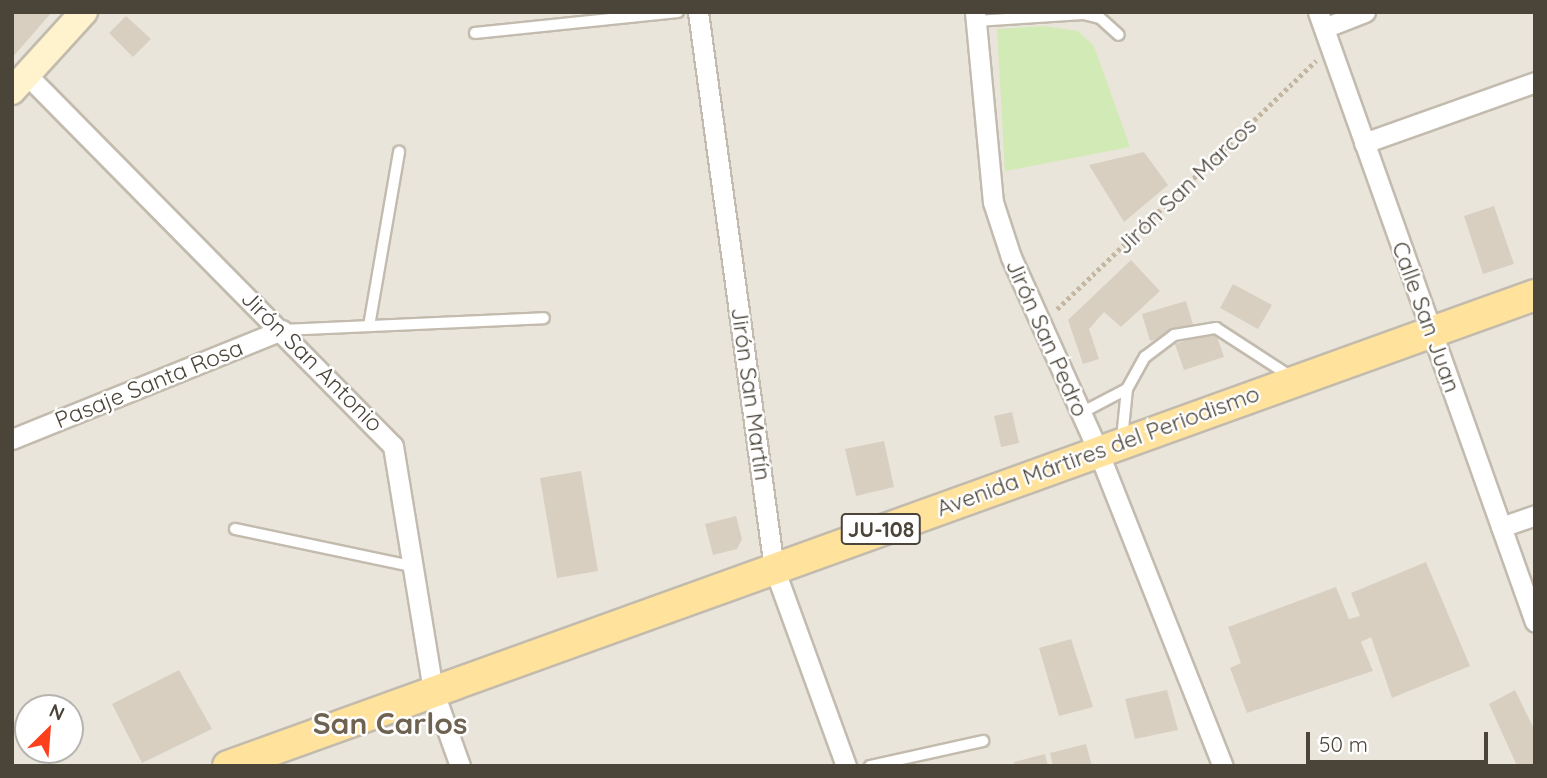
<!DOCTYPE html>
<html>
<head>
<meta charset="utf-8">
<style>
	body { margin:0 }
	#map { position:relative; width:1547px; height:778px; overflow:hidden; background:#f6f3ec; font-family:Quicksand,sans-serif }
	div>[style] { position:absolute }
	.residential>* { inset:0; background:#eae5da }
	.green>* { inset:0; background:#d2eab5 }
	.building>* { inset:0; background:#d8cfc1 }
	.path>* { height:4.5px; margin-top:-2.25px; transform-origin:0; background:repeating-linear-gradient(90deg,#c4b79f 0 3.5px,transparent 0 7px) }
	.roads { filter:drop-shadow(2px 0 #c2bbae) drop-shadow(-2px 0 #c2bbae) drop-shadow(0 2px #c2bbae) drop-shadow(0 -2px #c2bbae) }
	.service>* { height:10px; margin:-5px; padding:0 5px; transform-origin:5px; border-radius:5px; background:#fff }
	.minor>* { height:19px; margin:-9.5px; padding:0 9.5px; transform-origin:9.5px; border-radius:9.5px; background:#fff }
	.secondary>* { height:26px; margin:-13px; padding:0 13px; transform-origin:13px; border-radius:13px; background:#fff3cd }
	.primary>* { height:30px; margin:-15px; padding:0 15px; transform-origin:15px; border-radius:15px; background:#ffe39c }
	span { translate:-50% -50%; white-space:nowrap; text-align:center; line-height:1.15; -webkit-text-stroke:5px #fff; paint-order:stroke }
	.shield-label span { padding:2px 5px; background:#fff; border:2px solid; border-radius:5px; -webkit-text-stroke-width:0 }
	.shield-label { font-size:21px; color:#4b4439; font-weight:700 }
	.street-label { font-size:23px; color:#4b4439 }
	.district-label { font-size:30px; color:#6e6250; font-weight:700 }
	.frame { position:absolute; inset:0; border:14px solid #4b4439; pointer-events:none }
	.north { position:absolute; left:14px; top:694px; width:70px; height:70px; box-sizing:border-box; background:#fff; border:2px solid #b7b4b0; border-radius:50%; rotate:25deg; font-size:19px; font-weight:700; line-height:28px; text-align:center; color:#4b4439 }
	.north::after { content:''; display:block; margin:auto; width:24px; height:32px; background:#fc3f1d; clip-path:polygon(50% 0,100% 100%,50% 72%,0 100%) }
	.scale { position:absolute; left:1306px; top:732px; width:182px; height:32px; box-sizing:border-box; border:4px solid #4b4439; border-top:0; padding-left:9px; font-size:21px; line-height:24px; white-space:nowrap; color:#4b4439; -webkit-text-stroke:5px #fff; paint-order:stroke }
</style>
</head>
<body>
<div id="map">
	<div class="residential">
		<i style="clip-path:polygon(evenodd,12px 12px,1535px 12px,1535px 766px,12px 766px,12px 12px,28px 708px,70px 708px,70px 750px,28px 750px,28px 708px)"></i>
	</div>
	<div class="green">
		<i style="clip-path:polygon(1043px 26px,1078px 31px,1094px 46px,1130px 147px,1005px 171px,997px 29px)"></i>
	</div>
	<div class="building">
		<i style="clip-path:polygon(12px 12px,52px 12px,12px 58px)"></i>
		<i style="clip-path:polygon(126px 16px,151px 39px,133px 57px,109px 33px)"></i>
		<i style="clip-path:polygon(1144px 152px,1168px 185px,1124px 222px,1089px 165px)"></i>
		<i style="clip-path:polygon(1494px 206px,1514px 264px,1483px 274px,1464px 216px)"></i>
		<i style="clip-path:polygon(1131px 260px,1160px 291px,1121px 327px,1104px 312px,1089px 329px,1099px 359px,1083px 364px,1068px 320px)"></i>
		<i style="clip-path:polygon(1233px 284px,1272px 305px,1258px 329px,1220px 308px)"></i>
		<i style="clip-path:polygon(1186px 301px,1194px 328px,1150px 341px,1142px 314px)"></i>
		<i style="clip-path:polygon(1215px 331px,1224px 357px,1184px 370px,1175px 344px)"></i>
		<i style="clip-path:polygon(1012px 412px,1019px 443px,1001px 447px,994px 416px)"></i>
		<i style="clip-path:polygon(884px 441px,894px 487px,856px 496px,845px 449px)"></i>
		<i style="clip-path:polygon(581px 471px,598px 571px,557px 578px,540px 478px)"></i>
		<i style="clip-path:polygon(736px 516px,742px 539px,737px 549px,713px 555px,705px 524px)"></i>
		<i style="clip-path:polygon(1426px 562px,1470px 666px,1392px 698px,1371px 637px,1361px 642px,1373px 671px,1247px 713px,1230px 668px,1241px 663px,1228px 627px,1336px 587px,1349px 619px,1360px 616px,1351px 593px)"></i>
		<i style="clip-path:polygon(1071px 639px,1093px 707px,1059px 716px,1039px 648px)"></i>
		<i style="clip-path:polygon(179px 670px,212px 729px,142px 763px,112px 704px)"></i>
		<i style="clip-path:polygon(1167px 690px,1178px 730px,1135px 739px,1125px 699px)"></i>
		<i style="clip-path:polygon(1515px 690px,1535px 731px,1535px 766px,1517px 766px,1489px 704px)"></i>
		<i style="clip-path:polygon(1086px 744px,1092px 766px,1053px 766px,1050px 753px)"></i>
		<i style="clip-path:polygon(1045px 754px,1048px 766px,1015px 766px,1014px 762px)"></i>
	</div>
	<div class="path">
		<i style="left:1057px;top:309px;width:359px;rotate:-43.8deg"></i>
	</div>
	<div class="roads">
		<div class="service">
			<i style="left:976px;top:21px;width:107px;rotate:-3.7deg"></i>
			<i style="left:1083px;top:14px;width:17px;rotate:13deg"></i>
			<i style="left:1100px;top:18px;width:25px;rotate:42deg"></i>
			<i style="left:475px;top:33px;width:204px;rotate:-5.9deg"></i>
			<i style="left:369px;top:326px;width:177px;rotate:-80.2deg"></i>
			<i style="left:282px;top:330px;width:262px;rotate:-2.6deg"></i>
			<i style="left:1081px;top:413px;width:52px;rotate:-27.6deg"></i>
			<i style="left:1122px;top:439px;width:50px;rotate:-84.3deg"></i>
			<i style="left:1127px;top:389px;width:37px;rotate:-61deg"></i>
			<i style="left:1145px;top:357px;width:36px;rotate:-37deg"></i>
			<i style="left:1174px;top:335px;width:43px;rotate:-9.5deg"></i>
			<i style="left:1216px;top:328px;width:88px;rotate:33deg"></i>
			<i style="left:235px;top:529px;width:179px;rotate:11.9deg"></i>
			<i style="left:870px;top:766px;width:116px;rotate:-12.5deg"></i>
		</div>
		<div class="minor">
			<i style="left:698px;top:12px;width:561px;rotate:82.22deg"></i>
			<i style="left:774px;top:568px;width:211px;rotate:70deg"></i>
			<i style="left:975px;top:12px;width:191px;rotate:84.6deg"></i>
			<i style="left:993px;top:202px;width:58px;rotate:71.9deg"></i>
			<i style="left:1011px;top:257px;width:213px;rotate:65.8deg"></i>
			<i style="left:1098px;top:451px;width:339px;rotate:68.4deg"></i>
			<i style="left:1318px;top:12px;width:647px;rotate:70.42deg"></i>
			<i style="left:1324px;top:28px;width:44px;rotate:-21.3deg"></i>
			<i style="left:27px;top:75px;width:521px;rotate:45.39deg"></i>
			<i style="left:393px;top:446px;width:247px;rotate:80.7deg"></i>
			<i style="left:433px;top:690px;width:81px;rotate:70.4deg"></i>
			<i style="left:1364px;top:143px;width:182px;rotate:-19.6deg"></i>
			<i style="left:12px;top:439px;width:291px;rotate:-22deg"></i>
			<i style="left:1501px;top:527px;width:36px;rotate:-19deg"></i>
		</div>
		<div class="secondary">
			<i style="left:12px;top:91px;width:107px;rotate:-47.7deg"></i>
		</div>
		<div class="primary">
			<i style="left:228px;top:766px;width:1389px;rotate:-19.82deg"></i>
		</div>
	</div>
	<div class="shield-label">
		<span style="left:881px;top:529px">JU-108</span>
	</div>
	<div class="street-label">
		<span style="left:1186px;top:186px;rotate:-44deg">Jirón San Marcos</span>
		<span style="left:1426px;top:317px;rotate:70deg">Calle San Juan</span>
		<span style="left:1047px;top:338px;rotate:66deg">Jirón San Pedro</span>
		<span style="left:312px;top:361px;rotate:45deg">Jirón San Antonio</span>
		<span style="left:149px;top:384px;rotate:-22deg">Pasaje Santa Rosa</span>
		<span style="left:751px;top:394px;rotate:82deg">Jirón San Martín</span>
		<span style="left:1098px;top:451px;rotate:-20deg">Avenida Mártires del Periodismo</span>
	</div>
	<div class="district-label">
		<span style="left:390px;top:723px">San Carlos</span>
	</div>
	<div class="frame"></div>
	<div class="north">N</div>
	<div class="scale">50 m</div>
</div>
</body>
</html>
